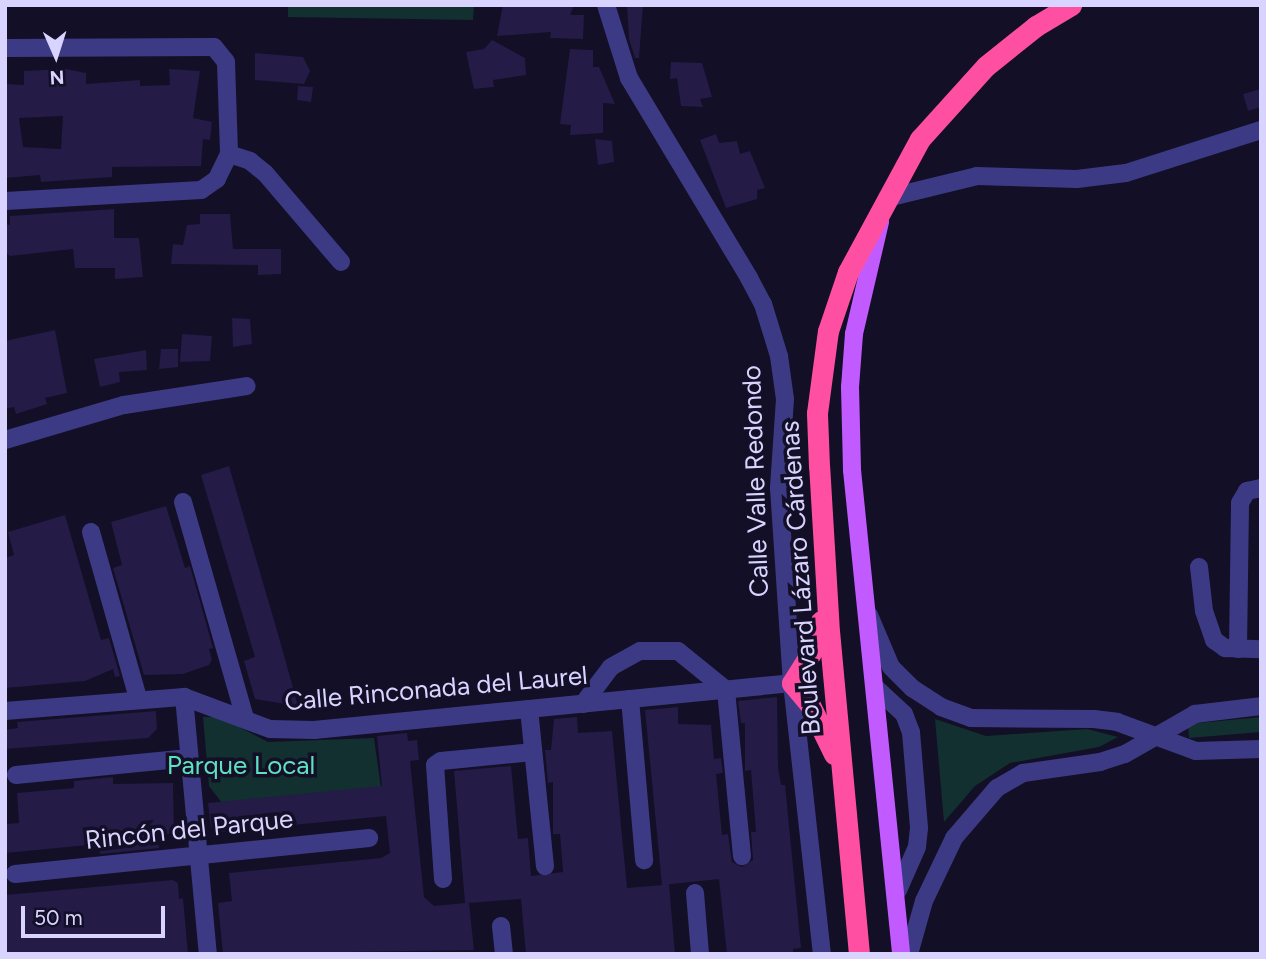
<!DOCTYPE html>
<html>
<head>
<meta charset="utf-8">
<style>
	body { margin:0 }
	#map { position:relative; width:1266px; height:959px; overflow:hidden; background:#130f26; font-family:Figtree,sans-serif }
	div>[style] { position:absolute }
	.green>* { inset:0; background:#12302f }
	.building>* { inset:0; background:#241b47 }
	.minor>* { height:18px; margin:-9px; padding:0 9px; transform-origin:9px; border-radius:9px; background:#3d3a85 }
	.major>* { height:18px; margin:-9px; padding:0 9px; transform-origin:9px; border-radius:9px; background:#c25bff }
	.highway>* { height:21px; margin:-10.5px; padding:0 10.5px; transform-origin:10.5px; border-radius:10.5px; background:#ff4fa3 }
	span { translate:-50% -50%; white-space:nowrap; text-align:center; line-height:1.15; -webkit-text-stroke:7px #130f26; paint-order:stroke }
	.street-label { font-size:26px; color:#d9d4ff }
	.park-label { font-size:26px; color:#5fe0c0 }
	.frame { position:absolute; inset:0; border:7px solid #d9d4ff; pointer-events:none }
	.north { position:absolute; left:21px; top:21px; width:70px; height:70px; -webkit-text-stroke:5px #130f26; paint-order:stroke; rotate:177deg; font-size:19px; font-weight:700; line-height:28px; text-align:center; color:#d9d4ff }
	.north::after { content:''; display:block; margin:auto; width:24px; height:32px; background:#d9d4ff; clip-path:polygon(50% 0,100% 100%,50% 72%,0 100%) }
	.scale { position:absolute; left:21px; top:906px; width:144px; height:32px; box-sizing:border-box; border:4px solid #d9d4ff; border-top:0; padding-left:9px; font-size:21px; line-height:24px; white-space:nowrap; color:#d9d4ff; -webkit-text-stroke:5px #130f26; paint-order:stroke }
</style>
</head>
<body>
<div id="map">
	<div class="green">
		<i style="clip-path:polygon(288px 5px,474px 5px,473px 20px,288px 17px)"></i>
		<i style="clip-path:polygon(203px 717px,220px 717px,268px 742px,374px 738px,381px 788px,222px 803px,209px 786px)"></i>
		<i style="clip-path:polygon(1261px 717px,1261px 732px,1189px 738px,1188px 724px)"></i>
		<i style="clip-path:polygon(935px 719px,986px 736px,1087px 729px,1118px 737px,1099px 747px,1010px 763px,975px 786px,944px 822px)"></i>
	</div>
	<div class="building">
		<i style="clip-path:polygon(503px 5px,574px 5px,570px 15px,584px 15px,583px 39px,550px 38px,551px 32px,497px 36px)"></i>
		<i style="clip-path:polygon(627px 5px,643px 5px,639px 58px,635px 58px,629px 39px)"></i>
		<i style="clip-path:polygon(492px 40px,525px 58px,526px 75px,493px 80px,494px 87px,474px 89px,466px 52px,484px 49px)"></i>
		<i style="clip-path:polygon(570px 49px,593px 50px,593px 67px,599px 67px,615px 104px,603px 103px,603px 133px,570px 135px,571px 125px,560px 124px)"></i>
		<i style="clip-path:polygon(255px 53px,303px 57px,310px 71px,304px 84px,255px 80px)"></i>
		<i style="clip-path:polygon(671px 62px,702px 63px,712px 97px,700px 99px,703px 107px,681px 106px,677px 78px,670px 79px)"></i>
		<i style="clip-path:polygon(evenodd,66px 69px,86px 73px,86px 84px,140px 80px,140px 86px,170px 85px,169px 69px,200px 71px,193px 118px,212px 122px,210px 140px,203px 139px,201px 166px,112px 167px,112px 177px,41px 182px,40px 175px,5px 178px,5px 84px,24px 85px,24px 71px,66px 69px,63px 116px,61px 149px,23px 147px,19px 118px,63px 116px)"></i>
		<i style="clip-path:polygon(298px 86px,313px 87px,311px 102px,297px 100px)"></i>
		<i style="clip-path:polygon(1261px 89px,1261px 107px,1248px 111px,1243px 94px)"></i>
		<i style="clip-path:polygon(716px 134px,719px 143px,737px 141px,740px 154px,750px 151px,765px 188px,757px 190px,757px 199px,726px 208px,700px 140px)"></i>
		<i style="clip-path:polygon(595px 139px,612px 141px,614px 162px,598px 165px)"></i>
		<i style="clip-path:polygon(114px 209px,114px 238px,139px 238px,143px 277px,115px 279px,115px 268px,75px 268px,73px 249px,10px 256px,5px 252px,5px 224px,10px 225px,10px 216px)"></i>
		<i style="clip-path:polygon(200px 214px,230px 214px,233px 249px,281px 249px,281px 274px,258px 275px,258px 265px,171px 264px,173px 244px,183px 245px,187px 225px,200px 224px)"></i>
		<i style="clip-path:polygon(232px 318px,250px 319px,252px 344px,233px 347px)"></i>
		<i style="clip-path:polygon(55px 330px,67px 393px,45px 398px,47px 404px,16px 414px,14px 407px,5px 409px,5px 341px)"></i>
		<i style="clip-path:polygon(182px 334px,212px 336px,210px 361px,180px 362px)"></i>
		<i style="clip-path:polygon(161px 349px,178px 349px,178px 367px,159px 369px)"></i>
		<i style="clip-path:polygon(146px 350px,147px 370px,119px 372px,120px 382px,100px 387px,94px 359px)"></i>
		<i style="clip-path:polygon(229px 466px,280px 641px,298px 706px,255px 699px,244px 661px,255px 657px,201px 475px)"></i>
		<i style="clip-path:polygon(166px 506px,185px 568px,190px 566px,213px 648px,209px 649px,212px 660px,209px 665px,183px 674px,144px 675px,113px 568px,122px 565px,111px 522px)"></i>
		<i style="clip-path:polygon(65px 515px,101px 640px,109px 638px,120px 676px,115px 677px,113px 669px,85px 681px,5px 688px,5px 558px,14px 555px,8px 532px)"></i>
		<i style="clip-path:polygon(777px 697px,778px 767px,781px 785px,785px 785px,801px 948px,793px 949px,793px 954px,727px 954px,719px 879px,662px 885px,669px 884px,675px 954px,526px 954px,521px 899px,469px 903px,474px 950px,223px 954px,218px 903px,232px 901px,229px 873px,381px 858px,390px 853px,386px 816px,221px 832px,221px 828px,211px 828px,208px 803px,382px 786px,377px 736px,407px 733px,408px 741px,417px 740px,419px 760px,410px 761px,424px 897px,434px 906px,465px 903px,454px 771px,511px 766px,518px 839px,528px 838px,531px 876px,563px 872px,560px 834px,553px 834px,553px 782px,548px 783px,545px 750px,551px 750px,554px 719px,577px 717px,578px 733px,612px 731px,627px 888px,662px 885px,645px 710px,678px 707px,678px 724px,711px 725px,714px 759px,721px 758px,723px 773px,716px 774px,722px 835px,728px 834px,732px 862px,742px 867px,753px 860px,751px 832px,756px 832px,751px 770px,745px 771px,745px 723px,741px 723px,738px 701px)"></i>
		<i style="clip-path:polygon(156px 711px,157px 729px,148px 738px,5px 749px,5px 730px,18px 728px,17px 722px)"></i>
		<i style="clip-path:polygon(113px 777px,113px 784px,173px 783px,174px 832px,158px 838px,159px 848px,100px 854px,99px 844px,5px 853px,5px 824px,19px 823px,17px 793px,74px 788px,74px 781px)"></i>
		<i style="clip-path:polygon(173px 880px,178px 883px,179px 899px,183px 898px,188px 954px,5px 954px,5px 895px)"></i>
	</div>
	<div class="minor">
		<i style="left:606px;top:5px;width:77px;rotate:72.5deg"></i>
		<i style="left:629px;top:78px;width:233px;rotate:59deg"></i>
		<i style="left:749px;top:278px;width:30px;rotate:62deg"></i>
		<i style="left:763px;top:304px;width:54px;rotate:72.9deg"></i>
		<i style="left:779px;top:356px;width:43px;rotate:82.1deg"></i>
		<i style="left:785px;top:399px;width:89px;rotate:93.9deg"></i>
		<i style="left:779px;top:488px;width:195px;rotate:86.2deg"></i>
		<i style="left:792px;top:683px;width:273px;rotate:83.7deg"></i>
		<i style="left:5px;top:48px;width:209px;rotate:-0.3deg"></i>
		<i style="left:214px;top:47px;width:19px;rotate:51deg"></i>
		<i style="left:226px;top:62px;width:92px;rotate:88.1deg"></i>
		<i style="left:229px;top:154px;width:28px;rotate:116deg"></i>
		<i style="left:217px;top:179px;width:19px;rotate:145deg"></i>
		<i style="left:201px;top:190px;width:196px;rotate:176.8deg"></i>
		<i style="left:229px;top:154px;width:22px;rotate:18deg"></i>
		<i style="left:250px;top:161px;width:19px;rotate:39deg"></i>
		<i style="left:265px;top:173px;width:117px;rotate:49.5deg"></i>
		<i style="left:887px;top:198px;width:93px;rotate:-13.7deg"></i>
		<i style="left:977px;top:176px;width:100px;rotate:1.7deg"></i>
		<i style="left:1077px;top:179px;width:49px;rotate:-7deg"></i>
		<i style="left:1126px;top:173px;width:142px;rotate:-17.7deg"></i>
		<i style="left:5px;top:440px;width:124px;rotate:-16.4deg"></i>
		<i style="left:124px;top:405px;width:124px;rotate:-8.8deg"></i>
		<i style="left:183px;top:502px;width:225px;rotate:74deg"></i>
		<i style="left:91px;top:532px;width:173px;rotate:74.2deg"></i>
		<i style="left:1199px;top:567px;width:44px;rotate:83.5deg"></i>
		<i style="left:1204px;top:611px;width:31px;rotate:71deg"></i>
		<i style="left:1214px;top:640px;width:14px;rotate:36deg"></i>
		<i style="left:1225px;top:648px;width:36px;rotate:2deg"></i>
		<i style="left:869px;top:615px;width:56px;rotate:67.1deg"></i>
		<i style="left:891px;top:667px;width:30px;rotate:45deg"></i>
		<i style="left:912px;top:688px;width:35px;rotate:33deg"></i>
		<i style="left:941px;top:707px;width:32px;rotate:20deg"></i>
		<i style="left:971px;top:718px;width:123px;rotate:0.5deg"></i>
		<i style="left:1094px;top:719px;width:23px;rotate:7deg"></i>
		<i style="left:1117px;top:722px;width:84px;rotate:20.2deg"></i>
		<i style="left:1196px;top:751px;width:65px;rotate:-1.8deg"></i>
		<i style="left:1238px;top:649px;width:146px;rotate:-89.2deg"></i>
		<i style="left:1240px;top:503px;width:14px;rotate:-60deg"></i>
		<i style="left:1247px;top:491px;width:14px;rotate:-12deg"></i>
		<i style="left:876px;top:688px;width:38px;rotate:43deg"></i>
		<i style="left:904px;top:714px;width:19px;rotate:69deg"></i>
		<i style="left:911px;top:732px;width:96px;rotate:85.2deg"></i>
		<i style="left:919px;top:828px;width:19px;rotate:96deg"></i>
		<i style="left:917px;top:847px;width:47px;rotate:113.8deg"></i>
		<i style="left:184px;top:697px;width:258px;rotate:84.7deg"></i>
		<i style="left:630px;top:699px;width:162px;rotate:85deg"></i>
		<i style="left:583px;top:704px;width:46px;rotate:-52.9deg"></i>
		<i style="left:611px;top:667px;width:33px;rotate:-29deg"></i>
		<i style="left:640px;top:651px;width:38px"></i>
		<i style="left:678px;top:651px;width:62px;rotate:39.1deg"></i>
		<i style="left:726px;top:690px;width:167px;rotate:84.5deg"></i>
		<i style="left:529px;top:709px;width:158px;rotate:84.2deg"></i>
		<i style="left:5px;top:711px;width:180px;rotate:-4.5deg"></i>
		<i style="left:184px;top:697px;width:92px;rotate:20.4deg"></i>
		<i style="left:270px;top:729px;width:44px;rotate:1.3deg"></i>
		<i style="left:314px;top:730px;width:480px;rotate:-5.6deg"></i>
		<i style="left:16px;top:775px;width:174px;rotate:-5.6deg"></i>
		<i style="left:15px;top:874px;width:356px;rotate:-5.8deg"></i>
		<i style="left:443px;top:879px;width:114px;rotate:-94deg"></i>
		<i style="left:435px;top:765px;width:7px;rotate:-34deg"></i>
		<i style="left:441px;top:761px;width:92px;rotate:-5.6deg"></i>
		<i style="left:695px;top:893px;width:61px;rotate:85.3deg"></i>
		<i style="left:501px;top:926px;width:28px;rotate:84deg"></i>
		<i style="left:909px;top:954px;width:55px;rotate:-74.2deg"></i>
		<i style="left:924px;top:901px;width:70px;rotate:-64.5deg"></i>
		<i style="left:954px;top:838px;width:66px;rotate:-49.3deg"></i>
		<i style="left:997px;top:788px;width:30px;rotate:-30deg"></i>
		<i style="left:1023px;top:773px;width:78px;rotate:-8.1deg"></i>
		<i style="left:1100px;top:762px;width:26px;rotate:-18deg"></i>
		<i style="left:1125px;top:754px;width:81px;rotate:-29.7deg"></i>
		<i style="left:1195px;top:714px;width:66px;rotate:-6.9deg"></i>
	</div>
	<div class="major">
		<i style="left:880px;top:222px;width:115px;rotate:103.1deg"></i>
		<i style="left:854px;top:334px;width:53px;rotate:94.3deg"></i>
		<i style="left:850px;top:387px;width:83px;rotate:88.6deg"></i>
		<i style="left:852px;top:470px;width:486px;rotate:84.2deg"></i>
	</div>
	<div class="highway">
		<i style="left:821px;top:621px;width:25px;rotate:102deg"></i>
		<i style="left:816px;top:645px;width:45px;rotate:122.3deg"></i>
		<i style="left:792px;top:683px;width:26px;rotate:50deg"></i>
		<i style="left:809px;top:703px;width:57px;rotate:63.9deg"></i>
		<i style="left:859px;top:954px;width:323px;rotate:-95.3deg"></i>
		<i style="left:829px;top:632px;width:166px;rotate:-93.4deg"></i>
		<i style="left:819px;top:466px;width:53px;rotate:-92.2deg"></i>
		<i style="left:817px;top:413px;width:83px;rotate:-82.4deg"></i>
		<i style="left:828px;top:331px;width:62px;rotate:-71.3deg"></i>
		<i style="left:848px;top:272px;width:151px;rotate:-61.6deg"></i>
		<i style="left:920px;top:139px;width:98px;rotate:-47.9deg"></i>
		<i style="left:986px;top:66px;width:64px;rotate:-38.7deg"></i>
		<i style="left:1036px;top:26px;width:41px;rotate:-31deg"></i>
	</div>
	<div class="street-label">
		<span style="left:756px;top:481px;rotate:-92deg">Calle Valle Redondo</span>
		<span style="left:801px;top:578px;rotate:-94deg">Boulevard Lázaro Cárdenas</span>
		<span style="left:436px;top:689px;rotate:-5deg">Calle Rinconada del Laurel</span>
		<span style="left:189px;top:830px;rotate:-6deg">Rincón del Parque</span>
	</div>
	<div class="park-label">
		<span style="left:241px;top:766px">Parque Local</span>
	</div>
	<div class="frame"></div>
	<div class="north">N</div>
	<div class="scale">50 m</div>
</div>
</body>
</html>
